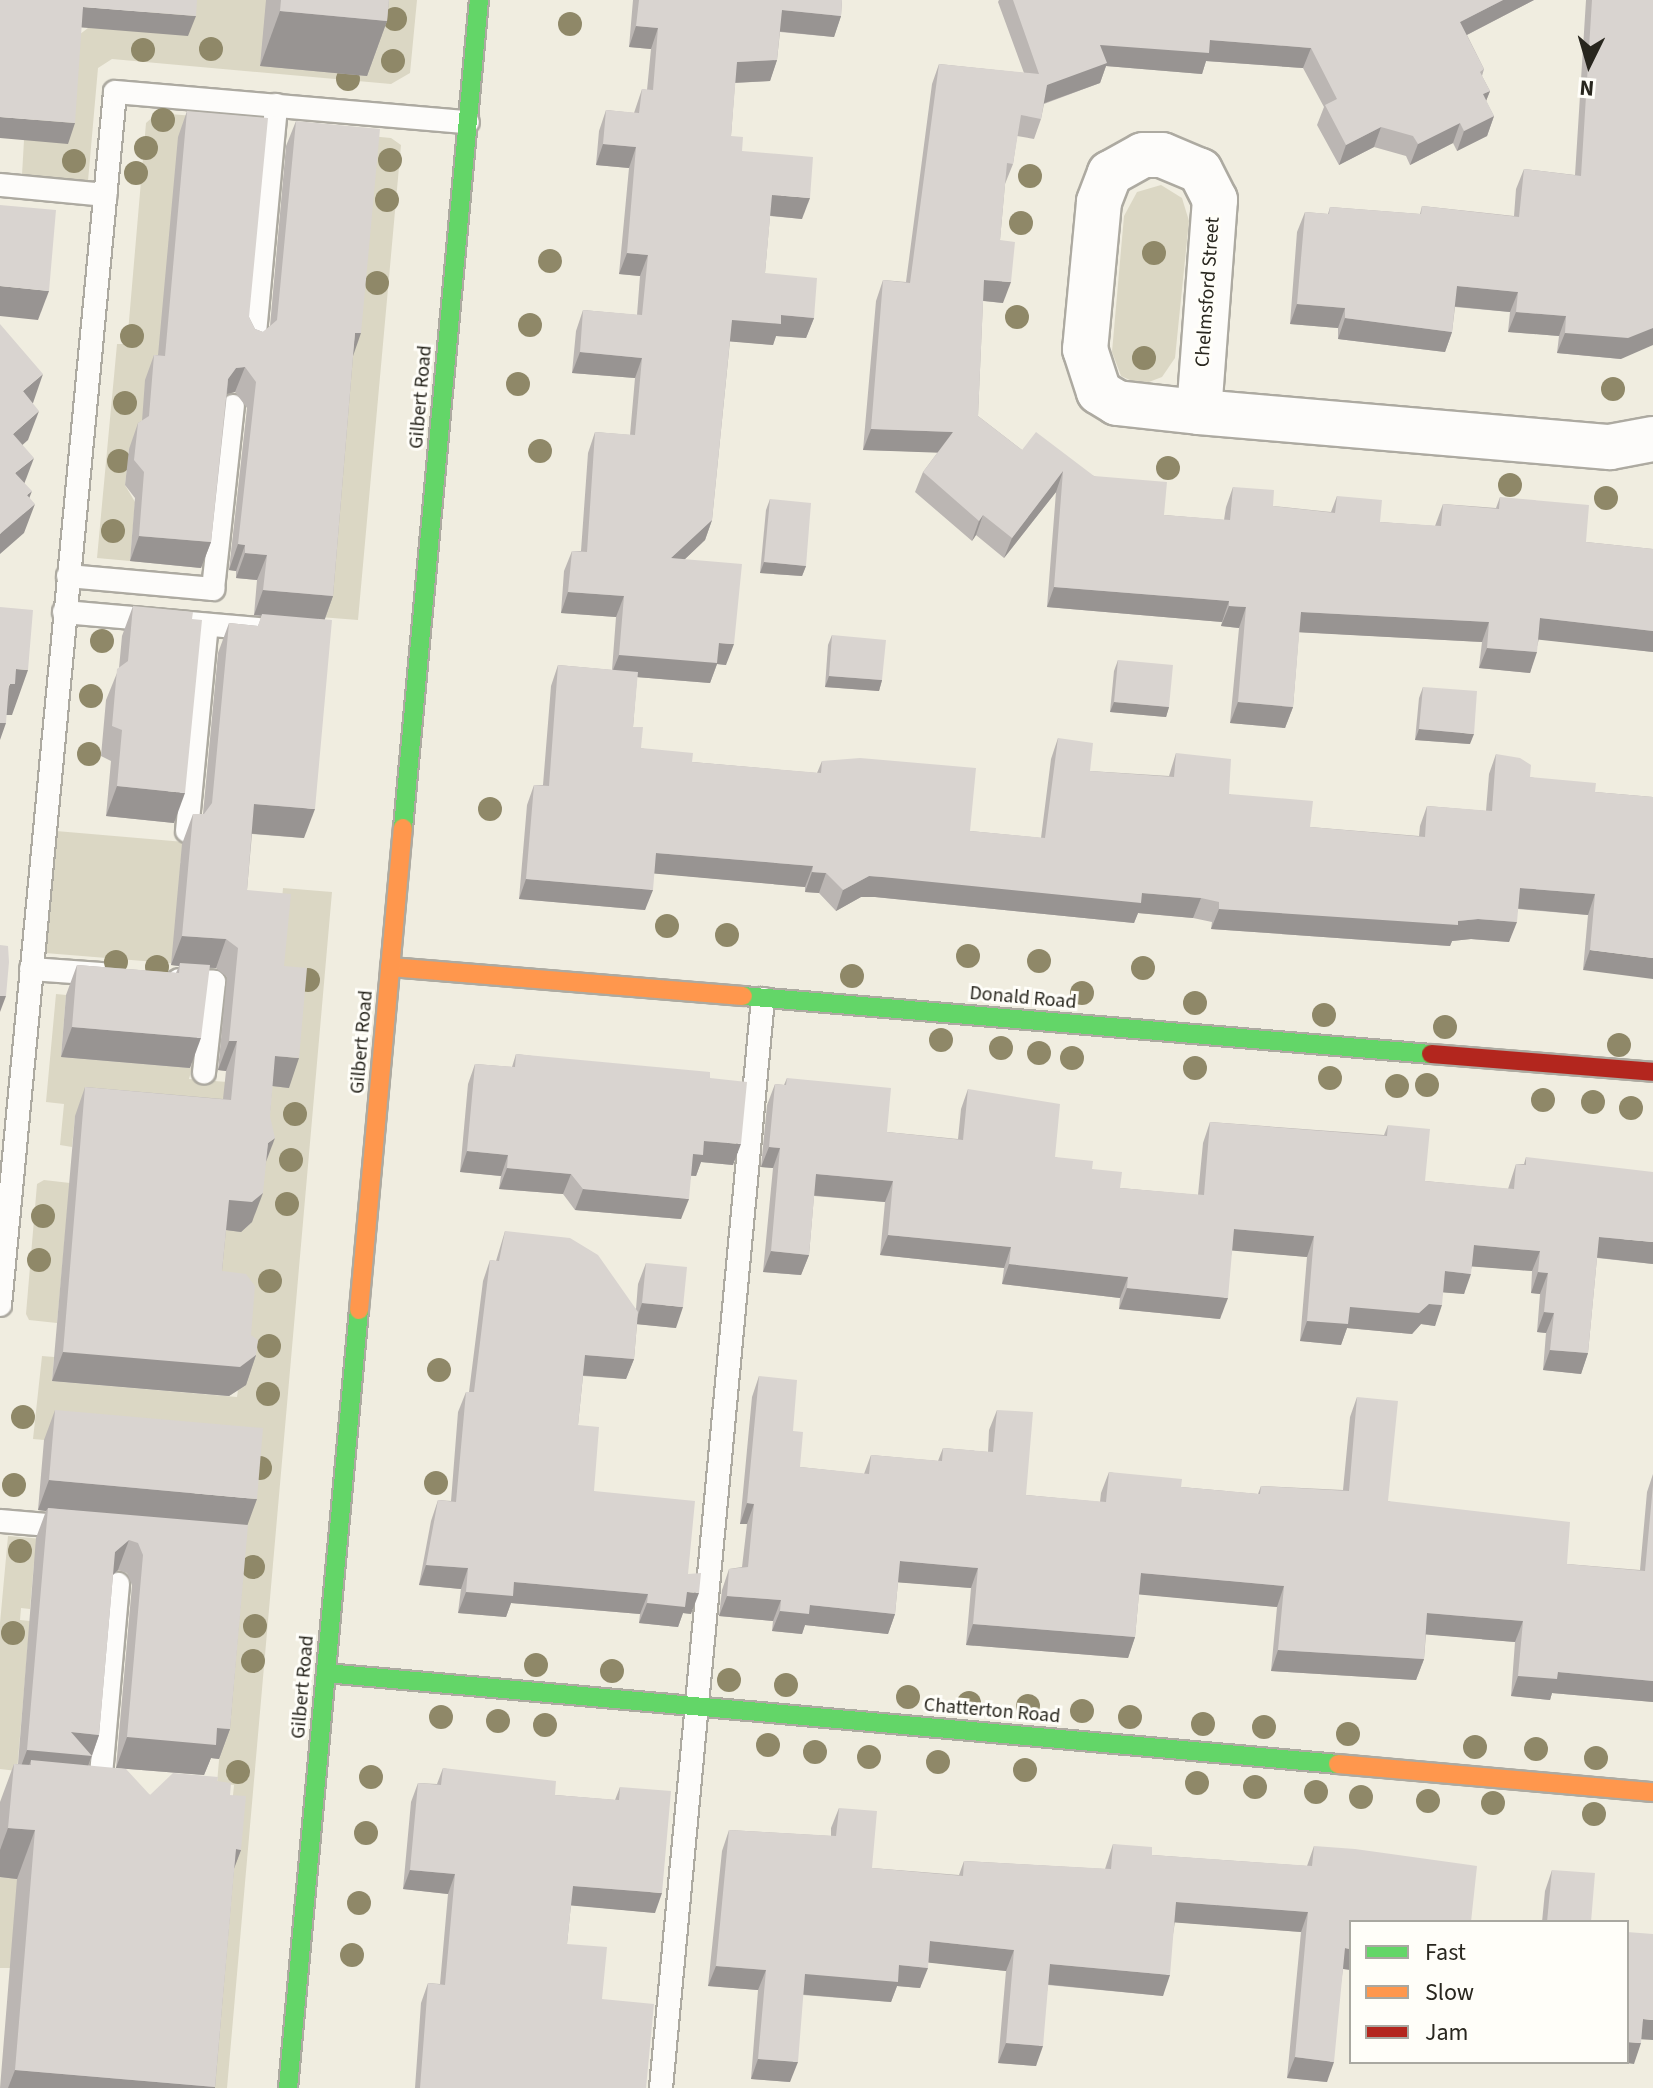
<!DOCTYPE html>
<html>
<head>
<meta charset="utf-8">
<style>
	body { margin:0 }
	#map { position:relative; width:1653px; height:2088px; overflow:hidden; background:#f0ede0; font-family:"Source Sans 3",sans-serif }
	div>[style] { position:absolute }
	.green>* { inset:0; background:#dbd7c4 }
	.roads { filter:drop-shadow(2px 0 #adaaa1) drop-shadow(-2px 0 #adaaa1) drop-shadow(0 2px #adaaa1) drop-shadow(0 -2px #adaaa1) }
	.lane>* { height:22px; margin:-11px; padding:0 11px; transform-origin:11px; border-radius:11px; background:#fdfcfa }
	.street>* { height:44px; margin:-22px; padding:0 22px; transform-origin:22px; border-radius:22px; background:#fdfcfa }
	.fast>* { height:18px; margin:-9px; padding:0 9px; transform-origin:9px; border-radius:9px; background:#63d668 }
	.slow>* { height:18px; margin:-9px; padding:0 9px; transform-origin:9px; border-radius:9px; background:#ff974d }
	.jam>* { height:18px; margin:-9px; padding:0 9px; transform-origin:9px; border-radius:9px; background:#b3261e }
	.trees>* { width:24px; height:24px; margin:-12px; border-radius:50%; background:#8f8868 }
	.wall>* { inset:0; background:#bbb6b3 }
	.shaded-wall>* { inset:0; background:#989492 }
	.building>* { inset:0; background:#d9d4d0 }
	span { translate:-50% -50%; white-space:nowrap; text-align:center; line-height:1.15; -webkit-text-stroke:6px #fffef9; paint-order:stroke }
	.street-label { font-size:20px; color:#28261e }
	.legend { position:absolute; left:1349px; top:1920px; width:280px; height:144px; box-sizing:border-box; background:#fffef9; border:2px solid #a9a8a1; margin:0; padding:10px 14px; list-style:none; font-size:24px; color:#28261e }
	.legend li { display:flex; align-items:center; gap:16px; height:40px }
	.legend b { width:40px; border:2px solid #a9a8a1 }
	.north { position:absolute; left:1549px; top:24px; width:80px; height:80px; -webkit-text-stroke:6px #fffef9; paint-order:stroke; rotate:185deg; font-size:22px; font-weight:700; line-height:32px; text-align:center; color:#28261e }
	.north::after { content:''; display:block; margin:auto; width:28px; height:36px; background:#28261e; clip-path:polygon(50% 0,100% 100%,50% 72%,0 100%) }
</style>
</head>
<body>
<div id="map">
	<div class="green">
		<i style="clip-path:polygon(191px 0,417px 0,410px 73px,391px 84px,112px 59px,98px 68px,88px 181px,22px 175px,24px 140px,75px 38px,88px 28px)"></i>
		<i style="clip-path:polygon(157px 113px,232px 119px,160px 340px,351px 359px,317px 131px,391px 138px,401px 145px,358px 620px,269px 613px,342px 395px,208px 383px,129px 449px,125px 485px,135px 502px,130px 561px,97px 558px,117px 344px,127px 344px,146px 123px)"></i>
		<i style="clip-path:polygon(1161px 185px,1182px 198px,1189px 221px,1175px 358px,1162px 377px,1141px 385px,1121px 376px,1112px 352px,1124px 216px,1137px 192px)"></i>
		<i style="clip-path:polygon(56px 831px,243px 847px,180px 862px,276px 968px,283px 888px,332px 892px,227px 2088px,202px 2088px,10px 1968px,0 1968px,0 1877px,223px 1897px,234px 1785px,217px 1783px,235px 1581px,34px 1563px,30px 1609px,21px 1608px,20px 1620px,30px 1621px,17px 1771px,0 1769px,0 1623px,8px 1536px,243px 1556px,252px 1458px,33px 1439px,42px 1356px,54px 1357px,52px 1381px,237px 1397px,238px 1390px,75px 1117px,72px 1147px,60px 1145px,64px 1104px,46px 1102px,56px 994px,66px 995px,61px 1057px,192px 1068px,189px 1079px,289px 1087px,254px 970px,45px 953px)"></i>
		<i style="clip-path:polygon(44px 1180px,70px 1183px,57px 1323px,29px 1320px,26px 1314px,37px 1184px)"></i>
	</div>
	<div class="roads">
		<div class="lane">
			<i style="left:0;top:185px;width:106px;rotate:5.4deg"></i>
			<i style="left:254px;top:344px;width:240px;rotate:-84.7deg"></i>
			<i style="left:68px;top:576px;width:146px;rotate:5.1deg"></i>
			<i style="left:213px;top:589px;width:184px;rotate:-83.8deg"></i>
			<i style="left:64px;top:612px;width:195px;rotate:5deg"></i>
			<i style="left:187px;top:831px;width:207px;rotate:-84.5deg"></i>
			<i style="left:31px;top:969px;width:70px;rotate:4.1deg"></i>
			<i style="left:179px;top:980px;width:35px;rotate:3deg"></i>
			<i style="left:214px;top:982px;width:91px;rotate:96.3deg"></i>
			<i style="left:0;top:1305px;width:1218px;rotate:-84.58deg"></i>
			<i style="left:115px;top:92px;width:354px;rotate:4.9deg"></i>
			<i style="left:0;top:1521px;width:71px;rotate:4.8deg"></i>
			<i style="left:99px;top:1797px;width:214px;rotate:-84.9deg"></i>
			<i style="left:661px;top:2088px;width:1094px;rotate:-84.65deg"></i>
		</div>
		<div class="street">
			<i style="left:1199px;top:412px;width:213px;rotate:-85.7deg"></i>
			<i style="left:1215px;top:200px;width:33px;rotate:-117deg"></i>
			<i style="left:1200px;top:171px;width:41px;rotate:-157.2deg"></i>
			<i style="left:1162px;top:155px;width:19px;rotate:180deg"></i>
			<i style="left:1143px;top:155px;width:38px;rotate:151deg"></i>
			<i style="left:1110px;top:173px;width:31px;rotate:111deg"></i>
			<i style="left:1099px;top:202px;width:148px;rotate:95.4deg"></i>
			<i style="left:1085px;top:349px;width:45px;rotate:72deg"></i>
			<i style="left:1099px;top:392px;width:21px;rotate:31deg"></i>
			<i style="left:1117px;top:403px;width:82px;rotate:6.3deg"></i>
			<i style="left:1199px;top:412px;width:412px;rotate:4.9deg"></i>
			<i style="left:1610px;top:447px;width:44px;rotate:-10.5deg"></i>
		</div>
		<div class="fast">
			<i style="left:403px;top:828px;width:831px;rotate:-84.76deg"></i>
			<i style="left:743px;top:996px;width:690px;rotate:4.82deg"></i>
			<i style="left:326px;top:1673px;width:1016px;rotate:5.14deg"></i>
			<i style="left:288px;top:2088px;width:781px;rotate:-84.79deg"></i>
		</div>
		<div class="slow">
			<i style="left:390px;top:967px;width:354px;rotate:4.7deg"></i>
			<i style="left:359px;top:1310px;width:484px;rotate:-84.8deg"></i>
			<i style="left:1338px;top:1764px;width:316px;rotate:5.1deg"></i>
		</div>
		<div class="jam">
			<i style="left:1431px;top:1054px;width:223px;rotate:4.6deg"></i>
		</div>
	</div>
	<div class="trees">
		<i style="left:395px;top:19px"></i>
		<i style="left:570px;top:24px"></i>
		<i style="left:211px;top:49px"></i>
		<i style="left:143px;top:50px"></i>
		<i style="left:393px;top:61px"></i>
		<i style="left:348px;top:79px"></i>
		<i style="left:163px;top:120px"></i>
		<i style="left:146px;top:148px"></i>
		<i style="left:390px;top:160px"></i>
		<i style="left:74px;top:161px"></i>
		<i style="left:136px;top:173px"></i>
		<i style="left:1030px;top:176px"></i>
		<i style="left:387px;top:200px"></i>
		<i style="left:1021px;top:223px"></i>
		<i style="left:1154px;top:253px"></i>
		<i style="left:550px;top:261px"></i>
		<i style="left:377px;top:283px"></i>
		<i style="left:1017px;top:317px"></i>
		<i style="left:530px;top:325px"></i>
		<i style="left:132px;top:336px"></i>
		<i style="left:1144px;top:358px"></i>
		<i style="left:518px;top:384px"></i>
		<i style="left:1613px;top:389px"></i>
		<i style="left:125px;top:403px"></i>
		<i style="left:540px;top:451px"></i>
		<i style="left:119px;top:461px"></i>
		<i style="left:1168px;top:468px"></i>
		<i style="left:1510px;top:485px"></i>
		<i style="left:1606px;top:498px"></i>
		<i style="left:113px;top:531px"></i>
		<i style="left:102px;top:641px"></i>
		<i style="left:91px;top:696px"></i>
		<i style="left:89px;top:754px"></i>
		<i style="left:490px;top:809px"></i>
		<i style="left:667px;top:926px"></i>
		<i style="left:727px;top:935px"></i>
		<i style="left:968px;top:956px"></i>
		<i style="left:1039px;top:961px"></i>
		<i style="left:116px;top:962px"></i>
		<i style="left:157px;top:967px"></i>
		<i style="left:1143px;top:968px"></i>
		<i style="left:852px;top:976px"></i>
		<i style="left:308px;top:980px"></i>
		<i style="left:1082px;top:993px"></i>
		<i style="left:1195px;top:1003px"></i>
		<i style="left:1324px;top:1015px"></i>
		<i style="left:1445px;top:1027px"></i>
		<i style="left:941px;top:1040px"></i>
		<i style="left:1619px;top:1045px"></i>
		<i style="left:1001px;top:1048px"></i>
		<i style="left:1039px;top:1053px"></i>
		<i style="left:1072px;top:1058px"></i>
		<i style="left:1195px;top:1068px"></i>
		<i style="left:1330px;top:1078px"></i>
		<i style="left:1427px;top:1085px"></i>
		<i style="left:1397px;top:1086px"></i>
		<i style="left:1543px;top:1100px"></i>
		<i style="left:1593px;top:1102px"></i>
		<i style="left:1631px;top:1108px"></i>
		<i style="left:295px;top:1114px"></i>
		<i style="left:291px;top:1160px"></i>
		<i style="left:287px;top:1204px"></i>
		<i style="left:43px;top:1216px"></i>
		<i style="left:39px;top:1260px"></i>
		<i style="left:270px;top:1281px"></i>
		<i style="left:269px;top:1346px"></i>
		<i style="left:439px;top:1370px"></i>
		<i style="left:268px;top:1394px"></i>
		<i style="left:23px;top:1417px"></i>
		<i style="left:260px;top:1468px"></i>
		<i style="left:436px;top:1483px"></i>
		<i style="left:14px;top:1485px"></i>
		<i style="left:20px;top:1551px"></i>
		<i style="left:253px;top:1567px"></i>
		<i style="left:255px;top:1626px"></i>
		<i style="left:13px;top:1633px"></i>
		<i style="left:253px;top:1661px"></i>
		<i style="left:536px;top:1665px"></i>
		<i style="left:612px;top:1671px"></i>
		<i style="left:729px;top:1680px"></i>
		<i style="left:786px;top:1685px"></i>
		<i style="left:908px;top:1697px"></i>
		<i style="left:969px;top:1703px"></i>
		<i style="left:1028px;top:1706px"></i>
		<i style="left:1082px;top:1711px"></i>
		<i style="left:441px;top:1717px"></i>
		<i style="left:1130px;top:1717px"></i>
		<i style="left:498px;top:1721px"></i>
		<i style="left:1203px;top:1724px"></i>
		<i style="left:545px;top:1725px"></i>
		<i style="left:1264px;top:1727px"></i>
		<i style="left:1348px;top:1734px"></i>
		<i style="left:768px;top:1745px"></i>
		<i style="left:1475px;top:1747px"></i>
		<i style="left:1536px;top:1749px"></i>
		<i style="left:815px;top:1752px"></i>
		<i style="left:869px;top:1757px"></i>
		<i style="left:1596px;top:1758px"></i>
		<i style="left:938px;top:1762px"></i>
		<i style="left:1025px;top:1770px"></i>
		<i style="left:238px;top:1772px"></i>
		<i style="left:371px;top:1777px"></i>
		<i style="left:1197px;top:1783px"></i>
		<i style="left:1255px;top:1787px"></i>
		<i style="left:1316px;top:1792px"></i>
		<i style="left:1361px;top:1797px"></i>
		<i style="left:1428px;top:1801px"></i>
		<i style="left:1493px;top:1803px"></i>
		<i style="left:1594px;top:1814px"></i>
		<i style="left:366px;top:1833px"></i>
		<i style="left:359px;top:1903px"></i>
		<i style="left:352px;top:1955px"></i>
	</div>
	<div class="wall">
		<i style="clip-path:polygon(266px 0,389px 0,387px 21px,367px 76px,260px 66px)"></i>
		<i style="clip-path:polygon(633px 0,842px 0,841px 16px,834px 37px,780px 32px,777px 60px,770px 81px,735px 83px,731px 136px,742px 151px,802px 219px,770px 216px,765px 273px,814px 318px,806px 338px,776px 336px,773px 345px,730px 341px,712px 520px,705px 540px,684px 560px,726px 665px,717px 664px,710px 683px,637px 677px,633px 727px,641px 748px,692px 762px,817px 773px,822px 761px,970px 831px,1041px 838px,1051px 759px,1058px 738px,1090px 771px,1169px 776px,1176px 753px,1229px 794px,1310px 827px,1419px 836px,1420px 826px,1427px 806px,1486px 811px,1489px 774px,1496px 754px,1530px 777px,1595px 792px,1653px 797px,1583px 970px,1588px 915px,1518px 909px,1509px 942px,1471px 939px,1452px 941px,1450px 946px,1211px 929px,1212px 922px,1193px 918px,1138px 913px,1134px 923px,875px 897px,861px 897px,836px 911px,819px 893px,805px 892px,805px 887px,654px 873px,645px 910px,519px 899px,527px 805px,534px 785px,543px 785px,551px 686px,558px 665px,612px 670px,616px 617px,561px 613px,564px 571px,572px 551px,581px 551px,588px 453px,595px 432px,630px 435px,635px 378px,572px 373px,576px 331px,583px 310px,637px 315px,640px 276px,619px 274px,629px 168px,596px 165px,599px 131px,606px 110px,634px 113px,642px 89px,647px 90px,651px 49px,629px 47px)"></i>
		<i style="clip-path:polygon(999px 0,1534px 0,1467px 35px,1484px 69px,1482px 76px,1490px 91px,1486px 101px,1494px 116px,1487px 136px,1457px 151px,1453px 143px,1410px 165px,1406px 156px,1374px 147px,1339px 165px,1317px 125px,1324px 107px,1303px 68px,1206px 61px,1202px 74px,1106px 66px,1100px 83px,1044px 104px,1041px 119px,1034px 139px,1017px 136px,1013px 164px,1005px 184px,1000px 240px,1003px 303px,983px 301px,978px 416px,1022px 450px,1094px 476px,1164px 515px,1224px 520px,1226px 507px,1233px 487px,1273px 506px,1331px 512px,1337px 496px,1380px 522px,1435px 526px,1443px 504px,1496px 508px,1500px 497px,1586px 542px,1653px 549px,1653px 652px,1539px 639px,1530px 673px,1479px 668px,1482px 642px,1299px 632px,1293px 707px,1285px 728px,1230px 723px,1239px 628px,1221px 626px,1222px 622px,1047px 607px,1056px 492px,1004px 558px,976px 535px,972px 541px,915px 492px,923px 472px,938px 452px,863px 450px,876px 301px,883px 280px,906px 282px,932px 84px,939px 64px,1024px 73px,998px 2px)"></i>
		<i style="clip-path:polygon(1586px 0,1653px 0,1621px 359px,1557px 353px,1559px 336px,1508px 332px,1510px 312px,1455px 307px,1452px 332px,1445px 352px,1338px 339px,1338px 328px,1290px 324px,1297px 232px,1305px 212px,1328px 214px,1330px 207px,1420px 214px,1422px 206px,1514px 216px,1516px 189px,1524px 169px,1575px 175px)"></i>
		<i style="clip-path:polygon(187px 111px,249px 317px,255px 329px,263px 332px,270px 326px,286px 146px,296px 121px,353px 357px,333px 596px,325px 619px,304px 838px,252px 834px,247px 890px,284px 966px,289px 1088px,272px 1086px,266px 1162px,252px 1222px,241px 1232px,226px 1230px,222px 1271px,251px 1335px,256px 1355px,246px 1385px,229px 1396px,52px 1381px,75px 1116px,85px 1087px,223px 1099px,226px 1071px,218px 1070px,227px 977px,216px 968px,209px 968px,190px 1068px,61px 1057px,66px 995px,77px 965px,176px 973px,179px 966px,171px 965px,182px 844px,193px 814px,203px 814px,218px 653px,229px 623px,258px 626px,262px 616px,254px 615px,257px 580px,236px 578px,236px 571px,229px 570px,247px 408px,235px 392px,227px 394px,211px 542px,201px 568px,130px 561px,135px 498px,125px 485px,129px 449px,138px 423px,142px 421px,145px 380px,154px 355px,158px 355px,178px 137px)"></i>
		<i style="clip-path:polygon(770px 499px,806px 566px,802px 576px,760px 573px,766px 510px)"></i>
		<i style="clip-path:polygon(133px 606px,174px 823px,106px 816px,111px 761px,101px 756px,106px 700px,119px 668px,122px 636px)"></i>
		<i style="clip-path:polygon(832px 635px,882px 680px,879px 691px,825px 687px,828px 645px)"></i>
		<i style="clip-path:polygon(1118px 660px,1169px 707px,1166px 717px,1110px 712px,1114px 671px)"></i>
		<i style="clip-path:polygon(1423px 687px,1470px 744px,1415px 740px,1419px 698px)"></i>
		<i style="clip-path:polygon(516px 1054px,710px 1078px,733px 1165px,701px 1162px,696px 1176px,691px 1176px,681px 1219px,575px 1210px,563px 1194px,499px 1189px,501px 1176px,460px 1172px,468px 1084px,475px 1064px,512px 1067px)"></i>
		<i style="clip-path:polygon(787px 1078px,887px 1132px,958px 1139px,961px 1109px,968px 1089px,1055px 1157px,1092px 1169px,1120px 1188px,1198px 1195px,1203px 1143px,1210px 1122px,1384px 1135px,1388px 1125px,1425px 1181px,1508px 1189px,1516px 1164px,1524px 1164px,1526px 1157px,1653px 1264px,1597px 1258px,1588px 1353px,1581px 1374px,1543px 1370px,1546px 1333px,1537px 1332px,1540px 1294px,1531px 1293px,1532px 1271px,1472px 1266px,1464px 1294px,1443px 1292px,1435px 1326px,1421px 1324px,1412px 1334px,1347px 1328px,1341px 1345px,1300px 1341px,1307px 1257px,1232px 1250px,1220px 1319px,1119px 1309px,1120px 1298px,1002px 1284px,1004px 1268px,880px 1255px,885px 1202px,814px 1196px,809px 1255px,801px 1275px,763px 1272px,773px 1168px,761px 1167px,767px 1105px,775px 1084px,784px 1085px)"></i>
		<i style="clip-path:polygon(505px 1231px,636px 1309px,638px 1284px,646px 1263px,676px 1328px,637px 1324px,634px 1359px,626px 1379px,583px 1376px,578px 1425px,594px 1491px,688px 1574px,691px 1614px,683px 1613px,678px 1627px,639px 1623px,640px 1614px,511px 1603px,506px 1617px,458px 1613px,461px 1589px,419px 1585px,431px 1521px,438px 1500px,451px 1501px,458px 1412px,466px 1392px,469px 1392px,483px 1281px,490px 1260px,496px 1261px)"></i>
		<i style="clip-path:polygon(759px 1376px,793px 1431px,800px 1467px,864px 1474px,871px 1455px,938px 1461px,943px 1448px,988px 1452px,989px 1430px,997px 1410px,1026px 1495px,1100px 1502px,1101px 1493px,1109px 1472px,1181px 1487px,1258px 1494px,1261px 1486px,1343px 1490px,1350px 1417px,1357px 1397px,1388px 1501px,1567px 1564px,1640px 1570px,1647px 1492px,1653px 1474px,1653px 1702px,1552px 1693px,1550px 1700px,1511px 1696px,1515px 1642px,1426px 1634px,1424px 1659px,1416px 1680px,1271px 1671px,1277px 1607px,1139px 1594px,1135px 1637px,1128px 1658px,966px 1645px,971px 1588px,898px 1582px,895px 1614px,888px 1634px,805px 1625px,802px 1634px,772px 1631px,773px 1621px,719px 1616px,722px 1590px,729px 1569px,742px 1567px,747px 1524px,740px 1524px,752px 1397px)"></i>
		<i style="clip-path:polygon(55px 1410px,247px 1525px,230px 1729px,219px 1759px,211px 1758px,204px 1775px,116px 1768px,132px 1585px,127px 1573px,118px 1570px,113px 1575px,99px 1735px,89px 1765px,150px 1795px,217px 1781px,230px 1795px,241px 1850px,234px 1868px,215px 2088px,0 2088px,17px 1879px,0 1877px,0 1802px,14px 1764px,18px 1764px,36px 1538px,46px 1511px,38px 1510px,44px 1440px)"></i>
		<i style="clip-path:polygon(443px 1768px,555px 1795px,615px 1800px,620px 1787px,655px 1913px,571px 1905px,567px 1944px,602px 1999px,646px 2088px,415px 2088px,421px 2003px,428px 1983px,440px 1984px,448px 1894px,403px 1889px,411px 1802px,418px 1783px,437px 1784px)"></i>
		<i style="clip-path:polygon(839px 1808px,872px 1868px,959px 1875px,964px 1861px,1105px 1869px,1113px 1844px,1152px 1855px,1307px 1866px,1314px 1846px,1351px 1970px,1343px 1969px,1327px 2082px,1287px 2078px,1301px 1932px,1175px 1922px,1163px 1996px,1048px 1985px,1036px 2066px,998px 2063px,1006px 1971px,928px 1962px,920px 1988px,897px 1986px,891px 2002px,803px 1995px,790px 2082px,751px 2079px,758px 1990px,708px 1986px,722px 1851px,729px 1830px,831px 1836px,831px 1828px)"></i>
		<i style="clip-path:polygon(1552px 1870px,1591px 1922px,1542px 1922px,1545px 1891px)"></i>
	</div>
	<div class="shaded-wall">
		<i style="clip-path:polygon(1503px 0,1534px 0,1453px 42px,1460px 22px)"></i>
		<i style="clip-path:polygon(83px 7px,196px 16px,188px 36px,76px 27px)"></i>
		<i style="clip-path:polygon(782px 10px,841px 16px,834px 37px,775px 31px)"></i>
		<i style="clip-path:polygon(280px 11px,387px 21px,367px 76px,260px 66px)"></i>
		<i style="clip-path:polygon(636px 26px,658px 28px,651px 49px,629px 47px)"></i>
		<i style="clip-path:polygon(1210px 40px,1311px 48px,1303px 68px,1206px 61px,1202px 74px,1106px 66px,1100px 83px,1039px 105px,1047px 85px,1100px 45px)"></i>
		<i style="clip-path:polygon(777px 60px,770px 81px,730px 83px,737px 62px)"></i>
		<i style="clip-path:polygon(1490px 91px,1482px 111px,1483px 94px)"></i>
		<i style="clip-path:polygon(1494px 116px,1487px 136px,1457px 151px,1464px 131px)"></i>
		<i style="clip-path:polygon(0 117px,75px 123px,68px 144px,0 138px)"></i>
		<i style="clip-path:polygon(1460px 123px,1453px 143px,1410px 165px,1418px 144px)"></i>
		<i style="clip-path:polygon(1381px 127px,1374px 147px,1339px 165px,1346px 145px)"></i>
		<i style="clip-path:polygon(603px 144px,636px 147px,629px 168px,596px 165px)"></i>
		<i style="clip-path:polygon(772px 195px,810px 198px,802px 219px,764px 215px)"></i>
		<i style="clip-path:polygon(627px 253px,648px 255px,640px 276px,619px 274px)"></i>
		<i style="clip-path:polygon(984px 280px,1011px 282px,1003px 303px,976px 300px)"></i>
		<i style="clip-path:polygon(0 286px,49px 291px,38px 320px,0 316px)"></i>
		<i style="clip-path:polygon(1457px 286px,1518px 292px,1510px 312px,1450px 306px)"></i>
		<i style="clip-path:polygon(1297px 304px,1345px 308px,1338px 328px,1290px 324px)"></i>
		<i style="clip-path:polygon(1516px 312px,1566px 316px,1559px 336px,1508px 332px)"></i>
		<i style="clip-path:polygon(781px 315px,814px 318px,806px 338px,776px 336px,773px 345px,724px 341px,732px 320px)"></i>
		<i style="clip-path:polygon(1345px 318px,1452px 332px,1445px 352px,1338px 339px)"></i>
		<i style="clip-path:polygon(1653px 328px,1653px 345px,1621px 359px,1557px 353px,1565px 333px)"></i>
		<i style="clip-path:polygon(355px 333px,361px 333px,352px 359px)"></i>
		<i style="clip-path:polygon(580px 352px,642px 358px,635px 378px,572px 373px)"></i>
		<i style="clip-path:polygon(245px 367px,235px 392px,227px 394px,228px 379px,236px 368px)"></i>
		<i style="clip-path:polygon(43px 374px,33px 403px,12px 420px,23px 391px)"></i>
		<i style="clip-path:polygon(39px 411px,28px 440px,2px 463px,13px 434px)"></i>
		<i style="clip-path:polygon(871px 429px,953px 432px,946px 453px,863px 450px)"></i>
		<i style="clip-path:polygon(34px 458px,23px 487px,15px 473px)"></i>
		<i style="clip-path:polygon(1063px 471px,1056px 492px,1004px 558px,1012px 538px)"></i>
		<i style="clip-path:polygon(32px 491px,23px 514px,35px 504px,24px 533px,0 554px,0 534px,27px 495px)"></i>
		<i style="clip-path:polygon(983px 515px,976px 535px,972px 541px,979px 521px)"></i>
		<i style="clip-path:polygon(712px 520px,705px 540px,664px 579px,671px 558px)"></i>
		<i style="clip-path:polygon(139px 536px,211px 542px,201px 568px,130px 561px)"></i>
		<i style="clip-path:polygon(238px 544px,245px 545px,236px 571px,229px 570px)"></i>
		<i style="clip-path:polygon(245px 553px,267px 555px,257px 580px,236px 578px)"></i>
		<i style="clip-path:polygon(764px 562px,806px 566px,802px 576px,760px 573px)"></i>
		<i style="clip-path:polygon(1054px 587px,1229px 601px,1222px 622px,1047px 607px)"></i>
		<i style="clip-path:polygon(263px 590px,333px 596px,324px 621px,254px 615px)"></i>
		<i style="clip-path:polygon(568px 592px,624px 596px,616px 617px,561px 613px)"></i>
		<i style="clip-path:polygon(1229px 606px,1246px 607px,1239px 628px,1221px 626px)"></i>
		<i style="clip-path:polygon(1301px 612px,1489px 622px,1482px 642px,1294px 632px)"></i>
		<i style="clip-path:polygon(1540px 618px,1653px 631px,1653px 652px,1533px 639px)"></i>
		<i style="clip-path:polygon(719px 643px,734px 644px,726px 665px,717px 664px,710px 683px,611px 675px,619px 655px)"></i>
		<i style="clip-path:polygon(1487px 648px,1537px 652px,1530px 673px,1479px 668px)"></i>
		<i style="clip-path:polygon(16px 669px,28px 670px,12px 715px,4px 715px,6px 723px,0 740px,0 709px)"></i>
		<i style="clip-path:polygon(829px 676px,882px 680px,879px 691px,825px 687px)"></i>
		<i style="clip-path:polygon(1114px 702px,1169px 707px,1166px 717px,1110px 712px)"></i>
		<i style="clip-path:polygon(1238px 702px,1293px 707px,1285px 728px,1230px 723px)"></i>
		<i style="clip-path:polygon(1419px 729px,1474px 734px,1470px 744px,1415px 740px)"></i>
		<i style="clip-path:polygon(117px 786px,185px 793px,174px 823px,106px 816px)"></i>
		<i style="clip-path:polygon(254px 804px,315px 809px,304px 838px,244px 833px)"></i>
		<i style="clip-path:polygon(656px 853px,813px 866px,805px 887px,648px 873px)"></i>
		<i style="clip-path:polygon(812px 872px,826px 873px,819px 893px,805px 892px)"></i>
		<i style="clip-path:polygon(869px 876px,1142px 893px,1201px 898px,1193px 918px,1138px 913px,1134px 923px,875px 897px,861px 897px,836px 911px,843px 890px)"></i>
		<i style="clip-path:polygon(526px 879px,653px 890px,645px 910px,519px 899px)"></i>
		<i style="clip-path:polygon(1520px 888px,1595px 894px,1588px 915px,1512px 908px)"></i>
		<i style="clip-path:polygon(1219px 909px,1458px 921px,1478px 919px,1517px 922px,1509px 942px,1471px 939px,1452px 941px,1450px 946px,1211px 929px)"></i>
		<i style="clip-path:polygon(182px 936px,226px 939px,216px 968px,180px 966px,180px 963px,179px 966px,171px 965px)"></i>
		<i style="clip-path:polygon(1590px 950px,1653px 958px,1653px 979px,1583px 970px)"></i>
		<i style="clip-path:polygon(0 996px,6px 996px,0 1012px)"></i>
		<i style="clip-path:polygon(72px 1027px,201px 1038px,190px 1068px,61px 1057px)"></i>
		<i style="clip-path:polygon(229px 1041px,237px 1041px,226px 1071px,218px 1070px)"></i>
		<i style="clip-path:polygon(275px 1056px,299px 1058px,289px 1088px,264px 1085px)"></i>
		<i style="clip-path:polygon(275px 1138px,264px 1167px,268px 1143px)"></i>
		<i style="clip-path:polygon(704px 1141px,741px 1144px,733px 1165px,701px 1162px,696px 1176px,685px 1175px,693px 1154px)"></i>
		<i style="clip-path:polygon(769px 1147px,780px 1148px,773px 1168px,761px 1167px)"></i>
		<i style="clip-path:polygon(467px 1151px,508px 1155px,501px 1176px,460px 1172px)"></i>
		<i style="clip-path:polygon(507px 1168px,571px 1174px,563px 1194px,499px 1189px)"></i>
		<i style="clip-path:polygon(816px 1174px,893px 1181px,885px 1202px,809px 1195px)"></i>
		<i style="clip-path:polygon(583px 1189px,689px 1199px,681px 1219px,575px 1210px)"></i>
		<i style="clip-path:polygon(263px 1193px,252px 1222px,241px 1232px,218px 1229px,229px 1200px)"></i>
		<i style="clip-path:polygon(1234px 1229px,1314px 1236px,1307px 1257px,1226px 1250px)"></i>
		<i style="clip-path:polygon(888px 1235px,1011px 1247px,1004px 1268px,880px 1255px)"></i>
		<i style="clip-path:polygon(1599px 1237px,1653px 1242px,1653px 1264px,1592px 1257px)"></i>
		<i style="clip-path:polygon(1474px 1245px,1540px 1251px,1532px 1271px,1466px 1266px)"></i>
		<i style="clip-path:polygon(771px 1251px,809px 1255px,801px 1275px,763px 1272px)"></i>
		<i style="clip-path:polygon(1009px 1264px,1128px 1277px,1120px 1298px,1002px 1284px)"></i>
		<i style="clip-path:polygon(1445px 1271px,1471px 1274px,1464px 1294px,1438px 1292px)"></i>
		<i style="clip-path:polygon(1538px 1272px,1548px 1273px,1540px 1294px,1531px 1293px)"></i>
		<i style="clip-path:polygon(1127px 1288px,1228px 1298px,1220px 1319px,1119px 1309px)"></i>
		<i style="clip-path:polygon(642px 1303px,683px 1307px,676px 1328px,635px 1324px)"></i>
		<i style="clip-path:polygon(1429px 1304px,1442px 1305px,1435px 1326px,1421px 1324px,1412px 1334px,1347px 1328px,1341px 1345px,1300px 1341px,1307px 1321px,1350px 1307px)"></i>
		<i style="clip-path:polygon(1544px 1312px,1554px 1313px,1546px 1333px,1537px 1332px)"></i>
		<i style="clip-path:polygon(1550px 1350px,1588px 1353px,1581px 1374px,1543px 1370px)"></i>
		<i style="clip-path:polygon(63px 1352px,256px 1355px,246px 1385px,229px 1396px,52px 1381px)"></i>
		<i style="clip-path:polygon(585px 1355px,634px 1359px,626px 1379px,578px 1375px)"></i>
		<i style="clip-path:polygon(49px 1480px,257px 1499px,246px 1529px,48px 1508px,46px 1511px,38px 1510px)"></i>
		<i style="clip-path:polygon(747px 1503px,754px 1504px,747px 1524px,740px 1524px)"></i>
		<i style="clip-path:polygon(129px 1540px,118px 1570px,104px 1583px,115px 1552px)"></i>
		<i style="clip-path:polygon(900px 1561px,978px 1568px,971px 1588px,893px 1582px)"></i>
		<i style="clip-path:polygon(426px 1565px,468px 1568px,461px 1589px,419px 1585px)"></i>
		<i style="clip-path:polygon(1141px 1573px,1284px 1586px,1277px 1607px,1134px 1594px)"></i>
		<i style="clip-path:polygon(514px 1582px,648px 1594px,640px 1614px,511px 1603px,506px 1617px,458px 1613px,466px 1592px)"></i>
		<i style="clip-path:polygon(687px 1592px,699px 1593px,691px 1614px,683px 1613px,678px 1627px,639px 1623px,647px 1603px)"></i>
		<i style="clip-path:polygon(727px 1596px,781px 1600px,773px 1621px,719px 1616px)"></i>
		<i style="clip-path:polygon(810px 1605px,895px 1614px,888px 1634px,805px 1625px,802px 1634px,772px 1631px,780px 1611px)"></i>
		<i style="clip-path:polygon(1427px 1613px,1523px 1621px,1515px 1642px,1420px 1634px)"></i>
		<i style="clip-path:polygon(973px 1624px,1135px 1637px,1128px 1658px,966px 1645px)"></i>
		<i style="clip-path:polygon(1278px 1650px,1424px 1659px,1416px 1680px,1271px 1671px)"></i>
		<i style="clip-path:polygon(1558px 1672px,1653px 1681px,1653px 1702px,1552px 1693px,1550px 1700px,1511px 1696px,1518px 1676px)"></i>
		<i style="clip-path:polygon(217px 1728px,230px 1729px,219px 1759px,211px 1758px,204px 1775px,116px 1768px,127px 1737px)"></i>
		<i style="clip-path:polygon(71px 1732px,99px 1735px,81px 1786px,31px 1765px,31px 1760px,24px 1781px,16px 1780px,27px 1750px)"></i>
		<i style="clip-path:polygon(8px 1828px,35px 1830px,17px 1879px,0 1877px,0 1850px)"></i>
		<i style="clip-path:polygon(236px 1849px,241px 1850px,223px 1898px)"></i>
		<i style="clip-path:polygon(410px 1870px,455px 1874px,448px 1894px,403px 1889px)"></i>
		<i style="clip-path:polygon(573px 1886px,662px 1893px,655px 1913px,566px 1905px)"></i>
		<i style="clip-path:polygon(1176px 1902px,1308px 1912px,1301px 1932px,1169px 1922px)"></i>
		<i style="clip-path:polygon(930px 1941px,1014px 1950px,1006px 1971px,923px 1962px)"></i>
		<i style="clip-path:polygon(1345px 1948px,1351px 1949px,1351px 1970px,1337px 1968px)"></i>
		<i style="clip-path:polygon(1050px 1964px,1170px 1975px,1163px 1996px,1043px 1984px)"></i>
		<i style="clip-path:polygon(899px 1965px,928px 1968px,920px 1988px,897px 1986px,891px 2002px,797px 1994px,805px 1974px)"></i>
		<i style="clip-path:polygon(716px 1966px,766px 1970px,758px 1990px,708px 1986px)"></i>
		<i style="clip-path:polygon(1643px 2019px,1653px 2020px,1653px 2040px,1636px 2039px)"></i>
		<i style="clip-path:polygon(1627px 2042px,1641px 2043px,1634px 2064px,1619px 2062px,1627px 2062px)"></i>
		<i style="clip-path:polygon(1006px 2043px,1043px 2046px,1036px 2066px,998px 2063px)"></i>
		<i style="clip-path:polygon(1295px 2057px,1334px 2062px,1327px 2082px,1287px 2078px)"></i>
		<i style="clip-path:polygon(758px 2059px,798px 2062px,790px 2082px,751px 2079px)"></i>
		<i style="clip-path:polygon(15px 2070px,215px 2087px,215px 2088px,8px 2088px)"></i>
	</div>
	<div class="building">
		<i style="clip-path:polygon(0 0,197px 0,196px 16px,83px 7px,75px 123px,0 117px)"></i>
		<i style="clip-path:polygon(281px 0,389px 0,387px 21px,280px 11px)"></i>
		<i style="clip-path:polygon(639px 0,842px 0,841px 16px,782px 10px,777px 60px,737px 62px,731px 136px,743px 137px,742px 151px,813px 157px,810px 198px,772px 195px,765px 273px,817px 278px,814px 318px,781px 315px,781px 324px,732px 320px,712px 520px,671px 558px,742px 564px,734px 644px,719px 643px,717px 663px,619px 655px,624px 596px,568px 592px,572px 551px,587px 552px,595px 432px,635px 435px,642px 358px,580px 352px,583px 310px,642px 315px,648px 255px,627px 253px,636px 147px,603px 144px,606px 110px,639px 113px,642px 89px,653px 90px,658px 28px,636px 26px)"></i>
		<i style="clip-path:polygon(1013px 0,1503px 0,1460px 22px,1484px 69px,1480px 72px,1490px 91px,1483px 94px,1494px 116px,1464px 131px,1460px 123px,1418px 144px,1413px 136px,1381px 127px,1346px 145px,1325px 105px,1337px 99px,1311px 48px,1210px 40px,1209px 53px,1100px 45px,1107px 63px,1047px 85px,1041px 119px,1021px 115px,1013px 164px,1007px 163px,1000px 240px,1015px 242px,1011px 282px,984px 280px,978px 416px,1022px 450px,1036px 432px,1094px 476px,1167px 482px,1164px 515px,1230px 520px,1233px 487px,1274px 490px,1273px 506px,1335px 513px,1337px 496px,1382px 500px,1380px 522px,1441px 526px,1443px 504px,1499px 509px,1500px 497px,1589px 505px,1586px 542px,1653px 549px,1653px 631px,1540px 618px,1537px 652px,1487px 648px,1489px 622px,1301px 612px,1293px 707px,1238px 702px,1246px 607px,1229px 606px,1229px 601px,1054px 587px,1063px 471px,1012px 538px,983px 515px,979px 521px,923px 472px,953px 432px,871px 429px,883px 280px,910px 283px,939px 64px,1039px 74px)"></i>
		<i style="clip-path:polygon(1592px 0,1653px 0,1653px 328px,1628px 338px,1565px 333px,1566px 316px,1516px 312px,1518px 292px,1457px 286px,1452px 332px,1345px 318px,1345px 308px,1297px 304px,1305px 212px,1329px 214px,1330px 207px,1421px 214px,1422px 206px,1519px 217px,1524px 169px,1581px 176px)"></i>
		<i style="clip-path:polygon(187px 111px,268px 118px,249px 317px,255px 329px,263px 332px,277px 320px,296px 121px,380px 129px,361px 333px,355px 333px,333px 596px,263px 590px,267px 555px,245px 553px,245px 545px,238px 544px,256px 382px,245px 367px,236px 368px,228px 379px,211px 542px,139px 536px,144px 472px,134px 460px,138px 423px,149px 416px,154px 355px,165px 356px)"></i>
		<i style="clip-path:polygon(0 205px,56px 210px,49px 291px,0 286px)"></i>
		<i style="clip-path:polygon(0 324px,43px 374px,23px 391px,39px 411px,13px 434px,34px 458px,15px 473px,32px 491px,27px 495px,35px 504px,0 534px)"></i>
		<i style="clip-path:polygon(770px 499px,811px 503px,806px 566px,764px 562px)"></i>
		<i style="clip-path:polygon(133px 606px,193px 612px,192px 619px,202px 620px,185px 793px,117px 786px,122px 730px,112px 726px,117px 669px,128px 661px)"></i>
		<i style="clip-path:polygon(0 607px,33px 610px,28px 670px,16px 669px,15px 684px,9px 684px,6px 723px,0 723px)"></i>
		<i style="clip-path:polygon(262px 614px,332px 620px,315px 809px,254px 804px,247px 890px,291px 894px,284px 966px,307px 968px,299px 1058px,275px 1056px,270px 1116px,275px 1138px,268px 1143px,263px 1193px,252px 1202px,229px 1200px,222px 1271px,246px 1274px,255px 1286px,251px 1335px,258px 1340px,256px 1355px,240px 1367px,63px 1352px,85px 1087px,231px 1100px,237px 1041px,229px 1041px,238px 948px,226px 939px,182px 936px,193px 814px,204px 814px,212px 803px,229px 623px,258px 626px)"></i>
		<i style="clip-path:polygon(832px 635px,886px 640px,882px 680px,829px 676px)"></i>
		<i style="clip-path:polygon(1118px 660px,1173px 665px,1169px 707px,1114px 702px)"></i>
		<i style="clip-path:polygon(558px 665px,638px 672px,633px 727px,643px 727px,641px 748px,693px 753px,692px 762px,821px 773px,822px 761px,860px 758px,976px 768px,970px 831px,1045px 838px,1058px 738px,1093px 743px,1090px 771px,1174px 777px,1176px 753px,1231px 759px,1229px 794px,1313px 801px,1310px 827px,1425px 837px,1427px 806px,1492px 811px,1496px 754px,1520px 758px,1531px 765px,1530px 777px,1596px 783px,1595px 792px,1653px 797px,1653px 958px,1590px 950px,1595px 894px,1520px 888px,1517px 922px,1478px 919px,1458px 921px,1458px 925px,1219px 909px,1219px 902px,1201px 898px,1142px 893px,1141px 903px,882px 877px,869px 876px,843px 890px,826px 873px,812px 872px,813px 866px,656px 853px,653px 890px,526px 879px,534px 785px,549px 786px)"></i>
		<i style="clip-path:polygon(1423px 687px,1477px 691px,1474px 734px,1419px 729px)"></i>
		<i style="clip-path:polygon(0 945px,8px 946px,9px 962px,6px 996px,0 996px)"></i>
		<i style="clip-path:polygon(180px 963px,210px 965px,201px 1038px,72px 1027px,77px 965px,179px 973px)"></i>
		<i style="clip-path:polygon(516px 1054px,710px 1072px,710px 1078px,747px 1082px,741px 1144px,704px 1141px,703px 1155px,693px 1154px,689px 1199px,583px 1189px,571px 1174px,507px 1168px,508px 1155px,467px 1151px,475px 1064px,515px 1067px)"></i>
		<i style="clip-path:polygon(787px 1078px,891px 1088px,887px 1132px,963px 1140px,968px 1089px,1060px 1104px,1055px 1157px,1093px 1161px,1092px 1169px,1122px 1172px,1120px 1188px,1204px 1195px,1210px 1122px,1387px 1136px,1388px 1125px,1430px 1129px,1425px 1181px,1514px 1189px,1516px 1164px,1526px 1165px,1526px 1157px,1653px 1172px,1653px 1242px,1599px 1237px,1588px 1353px,1550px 1350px,1554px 1313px,1544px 1312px,1548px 1273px,1538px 1272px,1540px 1251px,1474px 1245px,1471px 1274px,1445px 1271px,1442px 1305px,1429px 1304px,1419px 1313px,1350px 1307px,1348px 1324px,1307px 1321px,1314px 1236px,1234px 1229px,1228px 1298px,1127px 1288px,1128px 1277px,1009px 1264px,1011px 1247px,888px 1235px,893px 1181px,816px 1174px,809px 1255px,771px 1251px,780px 1148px,769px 1147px,775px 1084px,786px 1085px)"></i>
		<i style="clip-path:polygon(505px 1231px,570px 1238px,598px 1255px,638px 1312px,634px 1359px,585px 1355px,578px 1425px,599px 1427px,594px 1491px,695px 1501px,688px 1574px,701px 1573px,699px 1593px,687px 1592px,685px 1607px,647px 1603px,648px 1594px,514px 1582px,513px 1596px,466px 1592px,468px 1568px,426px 1565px,438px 1500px,456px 1502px,466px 1392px,474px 1392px,490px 1260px,499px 1261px)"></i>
		<i style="clip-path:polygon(646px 1263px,687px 1267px,683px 1307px,642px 1303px)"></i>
		<i style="clip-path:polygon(759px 1376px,797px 1380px,793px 1431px,803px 1432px,800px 1467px,869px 1474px,871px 1455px,942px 1461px,943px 1448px,993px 1452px,997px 1410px,1033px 1412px,1026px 1495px,1106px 1502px,1109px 1472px,1182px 1479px,1181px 1487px,1260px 1494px,1261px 1486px,1349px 1491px,1357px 1397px,1398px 1401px,1388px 1501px,1570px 1522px,1567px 1564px,1645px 1571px,1653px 1485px,1653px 1681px,1558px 1672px,1557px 1679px,1518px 1676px,1523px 1621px,1427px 1613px,1424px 1659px,1278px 1650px,1284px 1586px,1141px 1573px,1135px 1637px,973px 1624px,978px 1568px,900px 1561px,895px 1614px,810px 1605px,809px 1614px,780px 1611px,781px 1600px,727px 1596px,729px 1569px,748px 1567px,754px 1504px,747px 1503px)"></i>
		<i style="clip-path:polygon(55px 1410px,263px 1428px,257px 1499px,49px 1480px)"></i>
		<i style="clip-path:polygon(48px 1508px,248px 1525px,230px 1729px,217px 1728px,216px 1745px,127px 1737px,143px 1555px,138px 1543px,129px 1540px,115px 1552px,99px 1735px,71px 1732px,92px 1756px,27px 1750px)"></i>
		<i style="clip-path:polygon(31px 1760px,126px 1769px,150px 1795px,173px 1773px,218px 1777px,217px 1781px,231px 1783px,230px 1795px,246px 1796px,241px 1850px,236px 1849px,215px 2087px,15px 2070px,35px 1830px,8px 1828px,14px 1764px,31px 1765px)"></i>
		<i style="clip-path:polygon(443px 1768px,556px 1781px,555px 1795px,619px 1800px,620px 1787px,671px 1791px,662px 1893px,573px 1886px,567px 1944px,607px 1947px,602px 1999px,654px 2004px,646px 2088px,420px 2088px,428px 1983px,445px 1985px,455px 1874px,410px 1870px,418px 1783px,441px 1785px)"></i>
		<i style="clip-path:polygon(839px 1808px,877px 1811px,872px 1868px,963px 1876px,964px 1861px,1111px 1869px,1113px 1844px,1152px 1847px,1152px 1855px,1312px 1866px,1314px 1846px,1355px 1849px,1477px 1866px,1471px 1922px,1351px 1922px,1351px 1949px,1345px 1948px,1334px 2062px,1295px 2057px,1308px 1912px,1176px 1902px,1170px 1975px,1050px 1964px,1043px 2046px,1006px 2043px,1014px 1950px,930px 1941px,928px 1968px,899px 1965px,898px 1982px,805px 1974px,798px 2062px,758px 2059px,766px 1970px,716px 1966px,729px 1830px,836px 1836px)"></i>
		<i style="clip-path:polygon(1552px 1870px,1595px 1873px,1591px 1922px,1547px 1922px)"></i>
		<i style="clip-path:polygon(1627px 1932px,1653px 1934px,1653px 2020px,1643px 2019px,1641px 2043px,1627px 2042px)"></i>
	</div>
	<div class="street-label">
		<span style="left:1208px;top:292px;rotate:-86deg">Chelmsford Street</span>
		<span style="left:421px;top:397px;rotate:-85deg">Gilbert Road</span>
		<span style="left:1023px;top:998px;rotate:5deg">Donald Road</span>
		<span style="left:362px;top:1042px;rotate:-85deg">Gilbert Road</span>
		<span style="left:303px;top:1687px;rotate:-85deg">Gilbert Road</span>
		<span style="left:992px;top:1711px;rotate:5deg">Chatterton Road</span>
	</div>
	<ul class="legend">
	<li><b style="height:10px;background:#63d668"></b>Fast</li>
	<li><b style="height:10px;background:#ff974d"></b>Slow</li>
	<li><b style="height:10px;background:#b3261e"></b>Jam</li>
	</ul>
	<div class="north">N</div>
</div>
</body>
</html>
